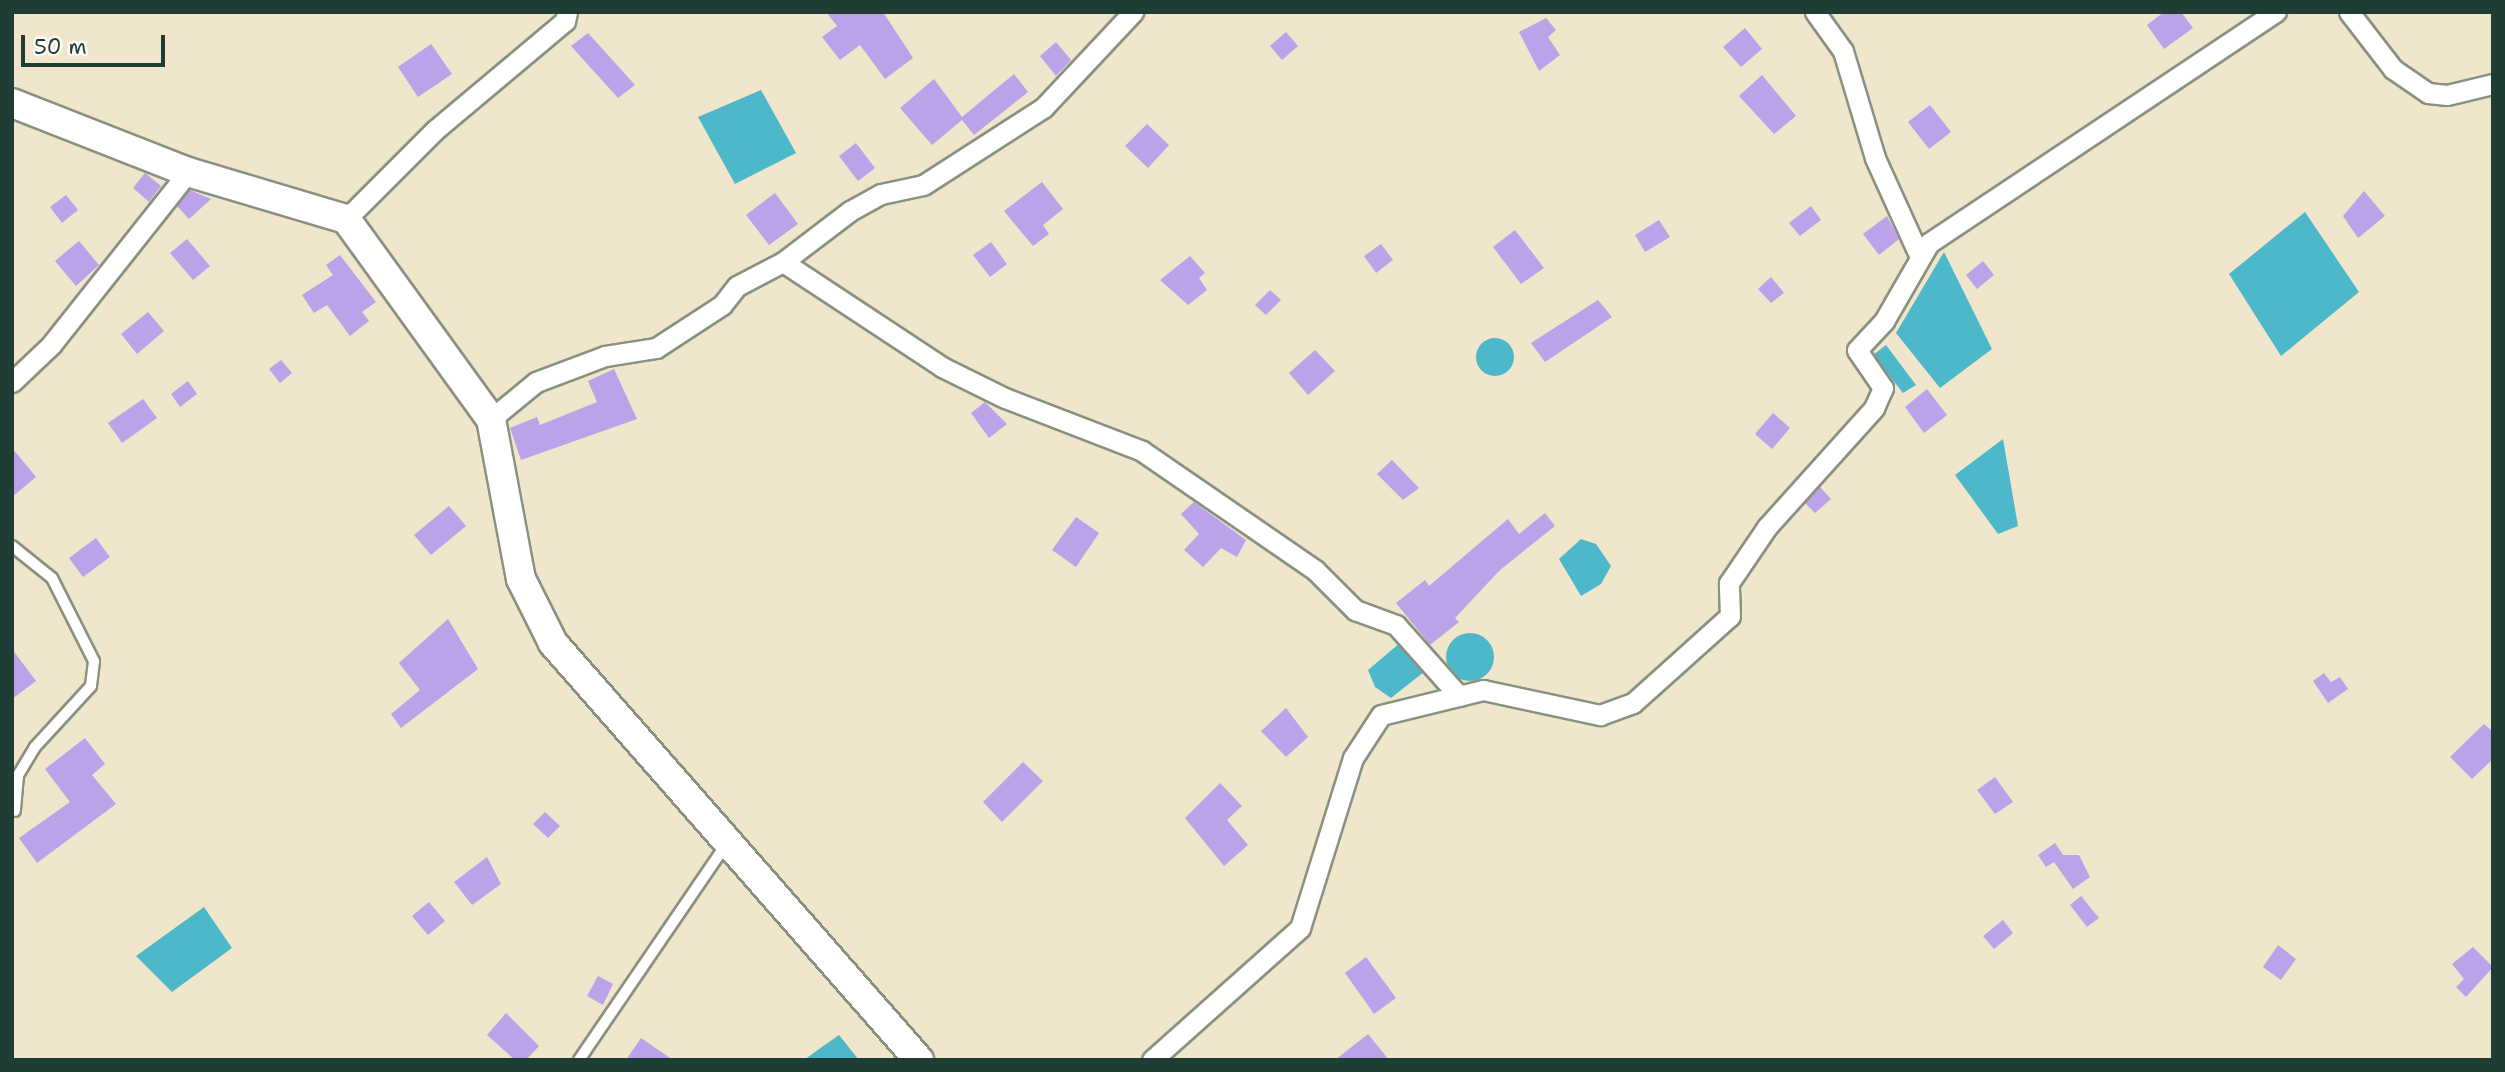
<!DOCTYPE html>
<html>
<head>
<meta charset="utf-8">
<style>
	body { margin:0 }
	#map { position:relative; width:2505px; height:1072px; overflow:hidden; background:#f0e6cb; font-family:"Shantell Sans",sans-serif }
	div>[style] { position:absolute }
	.water>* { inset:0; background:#4eb8cb }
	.round { border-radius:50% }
	.building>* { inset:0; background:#bca2e8 }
	.roads { filter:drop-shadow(2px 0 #889280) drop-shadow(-2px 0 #889280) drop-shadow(0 2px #889280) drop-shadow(0 -2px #889280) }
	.lane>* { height:10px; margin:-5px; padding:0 5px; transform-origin:5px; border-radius:5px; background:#fff }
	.street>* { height:19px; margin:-9.5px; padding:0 9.5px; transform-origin:9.5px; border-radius:9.5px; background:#fff }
	.secondary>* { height:28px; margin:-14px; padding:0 14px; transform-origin:14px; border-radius:14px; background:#fff }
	span { translate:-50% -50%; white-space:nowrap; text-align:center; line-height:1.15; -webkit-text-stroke:5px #fdfcf7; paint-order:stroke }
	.frame { position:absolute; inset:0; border:14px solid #1f3d34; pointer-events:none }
	.scale { position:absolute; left:21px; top:35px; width:144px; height:32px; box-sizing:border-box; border:4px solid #1f3d34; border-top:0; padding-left:9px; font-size:21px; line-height:24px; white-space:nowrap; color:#1f3d34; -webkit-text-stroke:5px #fdfcf7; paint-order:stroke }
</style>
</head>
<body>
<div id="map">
	<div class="water">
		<i style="clip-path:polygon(761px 90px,796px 153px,735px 184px,698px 117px)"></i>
		<i style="clip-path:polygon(2305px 212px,2359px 292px,2281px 356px,2229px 274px)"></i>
		<i style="clip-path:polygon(1944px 252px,1992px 349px,1940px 388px,1896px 333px)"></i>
		<i class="round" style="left:1476px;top:338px;width:38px;height:38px"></i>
		<i style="clip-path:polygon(1886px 345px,1916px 385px,1903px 393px,1873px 355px)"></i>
		<i style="clip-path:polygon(2003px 439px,2018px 526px,1998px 534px,1955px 475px)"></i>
		<i style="clip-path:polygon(1581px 539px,1596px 544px,1611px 566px,1601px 584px,1581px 596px,1559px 559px)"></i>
		<i class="round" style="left:1446px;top:633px;width:48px;height:48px"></i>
		<i style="clip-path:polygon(1401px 642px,1429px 668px,1391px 698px,1375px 687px,1368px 670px)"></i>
		<i style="clip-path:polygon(204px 907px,232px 948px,172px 992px,136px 956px)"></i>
		<i style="clip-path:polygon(839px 1035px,859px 1060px,804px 1060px,819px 1049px)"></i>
	</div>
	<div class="building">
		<i style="clip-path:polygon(826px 12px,883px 12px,913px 58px,885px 79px,860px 45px,840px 60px,822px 37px,837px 26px)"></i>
		<i style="clip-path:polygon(2164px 12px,2181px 12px,2193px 28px,2164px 49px,2147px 25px)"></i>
		<i style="clip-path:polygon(1546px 18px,1556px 30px,1548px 37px,1560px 55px,1539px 71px,1519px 32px)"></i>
		<i style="clip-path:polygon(1745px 28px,1762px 49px,1741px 67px,1723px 47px)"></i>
		<i style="clip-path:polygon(1286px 32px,1298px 46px,1282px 60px,1270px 46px)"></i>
		<i style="clip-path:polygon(588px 33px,635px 85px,618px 98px,571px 46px)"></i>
		<i style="clip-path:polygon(1056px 42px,1071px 60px,1056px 76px,1040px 56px)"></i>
		<i style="clip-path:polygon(431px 44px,452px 74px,418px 97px,398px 67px)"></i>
		<i style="clip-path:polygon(1014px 74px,1028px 92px,974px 135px,962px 120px,932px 145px,900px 108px,934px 79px,962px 117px)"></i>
		<i style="clip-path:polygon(1762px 75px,1796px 116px,1774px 134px,1739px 96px)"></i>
		<i style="clip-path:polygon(1930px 105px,1951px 132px,1929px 149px,1908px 122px)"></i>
		<i style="clip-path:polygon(1147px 124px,1169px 145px,1148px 168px,1125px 146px)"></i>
		<i style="clip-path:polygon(856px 143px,875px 168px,858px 181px,839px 156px)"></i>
		<i style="clip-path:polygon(145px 173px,161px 186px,149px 202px,133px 188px)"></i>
		<i style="clip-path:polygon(1042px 182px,1063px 209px,1043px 225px,1049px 234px,1033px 246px,1004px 211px)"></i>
		<i style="clip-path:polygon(190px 190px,211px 199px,189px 219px,177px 206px)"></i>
		<i style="clip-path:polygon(2364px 191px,2385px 216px,2358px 238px,2343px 216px)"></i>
		<i style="clip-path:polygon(775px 193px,798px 224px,769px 245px,746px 215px)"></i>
		<i style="clip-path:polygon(66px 195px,78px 210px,62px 223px,50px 207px)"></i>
		<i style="clip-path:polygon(1811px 206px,1821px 220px,1800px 236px,1789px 223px)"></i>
		<i style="clip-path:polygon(1887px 216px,1899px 239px,1879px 255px,1863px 234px)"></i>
		<i style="clip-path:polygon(1659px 220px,1670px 237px,1645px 252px,1635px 235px)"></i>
		<i style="clip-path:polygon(1515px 230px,1544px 268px,1521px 284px,1493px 247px)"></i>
		<i style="clip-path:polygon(187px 239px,210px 266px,193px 280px,170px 253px)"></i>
		<i style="clip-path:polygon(79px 241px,99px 265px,76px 286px,55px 261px)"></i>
		<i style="clip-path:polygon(991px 242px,1007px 264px,990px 277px,973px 255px)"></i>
		<i style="clip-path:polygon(1381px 244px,1393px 260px,1376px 273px,1364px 256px)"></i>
		<i style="clip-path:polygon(340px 255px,376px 302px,362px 312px,369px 321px,350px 336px,327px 305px,314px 313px,302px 295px,333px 275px,326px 265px)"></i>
		<i style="clip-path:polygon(1190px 256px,1205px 273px,1199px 278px,1207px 290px,1188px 305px,1160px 280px)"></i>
		<i style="clip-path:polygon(1983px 261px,1994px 275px,1977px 289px,1966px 275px)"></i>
		<i style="clip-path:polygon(1771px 277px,1784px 293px,1771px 303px,1758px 289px)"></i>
		<i style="clip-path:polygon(1270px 290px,1281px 300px,1266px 315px,1255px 305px)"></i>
		<i style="clip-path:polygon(1598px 300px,1612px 317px,1545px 362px,1531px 343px)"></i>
		<i style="clip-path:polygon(148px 312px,164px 331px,137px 354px,121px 334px)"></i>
		<i style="clip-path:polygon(1315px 350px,1335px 371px,1308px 395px,1289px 373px)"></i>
		<i style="clip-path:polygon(281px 360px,292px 373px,280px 383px,269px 369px)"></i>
		<i style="clip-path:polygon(614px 369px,637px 419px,521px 460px,510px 428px,537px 417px,540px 425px,597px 402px,588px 381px)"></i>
		<i style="clip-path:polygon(188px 381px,197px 394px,180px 407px,171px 394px)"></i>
		<i style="clip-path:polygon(1927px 389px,1947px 415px,1924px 433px,1905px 407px)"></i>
		<i style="clip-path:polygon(143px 399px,157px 418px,122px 443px,108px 423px)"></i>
		<i style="clip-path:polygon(985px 402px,1007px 424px,989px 438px,971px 413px)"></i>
		<i style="clip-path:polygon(1773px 413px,1790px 428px,1772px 449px,1755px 434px)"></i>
		<i style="clip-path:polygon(12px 448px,36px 477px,12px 497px)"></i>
		<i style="clip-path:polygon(1392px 460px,1419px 488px,1403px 500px,1377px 474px)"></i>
		<i style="clip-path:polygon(1820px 487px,1831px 499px,1815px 513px,1805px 503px)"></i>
		<i style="clip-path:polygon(1194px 502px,1246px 540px,1237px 557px,1221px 548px,1203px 567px,1184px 550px,1199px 534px,1181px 514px)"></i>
		<i style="clip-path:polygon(449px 506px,466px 526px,431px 555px,414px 535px)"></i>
		<i style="clip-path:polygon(1545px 513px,1555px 526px,1500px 570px,1455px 618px,1459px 622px,1430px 645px,1396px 603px,1425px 580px,1429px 586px,1508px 519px,1519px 534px)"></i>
		<i style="clip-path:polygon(1076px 517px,1099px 533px,1076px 567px,1052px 550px)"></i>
		<i style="clip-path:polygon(96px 538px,110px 557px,83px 577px,69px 558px)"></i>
		<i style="clip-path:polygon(448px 619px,478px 669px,401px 728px,391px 714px,420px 690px,399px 663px)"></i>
		<i style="clip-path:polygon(12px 649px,36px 681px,12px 699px)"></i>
		<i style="clip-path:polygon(2324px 673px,2331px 682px,2340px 677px,2348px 689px,2328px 703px,2313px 681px)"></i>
		<i style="clip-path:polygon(1286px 708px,1308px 737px,1286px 757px,1261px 731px)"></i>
		<i style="clip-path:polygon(2484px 724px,2493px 732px,2493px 759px,2472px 779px,2450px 757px)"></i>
		<i style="clip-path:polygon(85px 738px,105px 764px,92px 775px,116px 804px,37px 863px,19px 838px,70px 802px,45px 769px)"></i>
		<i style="clip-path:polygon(1023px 762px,1043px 781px,1002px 822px,983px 802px)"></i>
		<i style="clip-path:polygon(1995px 777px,2013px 802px,1995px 814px,1977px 790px)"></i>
		<i style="clip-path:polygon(1220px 783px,1242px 806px,1227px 820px,1248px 845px,1224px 866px,1185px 818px)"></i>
		<i style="clip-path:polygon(545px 812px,560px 826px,548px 838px,533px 824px)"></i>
		<i style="clip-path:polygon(2055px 843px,2063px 855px,2079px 855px,2090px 877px,2073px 889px,2054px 862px,2046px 867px,2038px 855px)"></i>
		<i style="clip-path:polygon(487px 857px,501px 884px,472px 905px,454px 882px)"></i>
		<i style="clip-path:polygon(2081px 896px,2099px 918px,2087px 927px,2070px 905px)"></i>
		<i style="clip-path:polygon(429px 902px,445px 921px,428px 935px,412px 916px)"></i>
		<i style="clip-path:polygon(2003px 920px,2013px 933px,1994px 949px,1983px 936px)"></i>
		<i style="clip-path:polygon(2278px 945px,2296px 959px,2281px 980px,2263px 967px)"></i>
		<i style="clip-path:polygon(2473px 947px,2493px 967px,2466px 997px,2456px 987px,2464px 979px,2452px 964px)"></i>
		<i style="clip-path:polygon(1366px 957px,1396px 998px,1374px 1014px,1345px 973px)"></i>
		<i style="clip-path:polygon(598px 976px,613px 984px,603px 1005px,587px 996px)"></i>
		<i style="clip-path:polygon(506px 1013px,539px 1046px,526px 1060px,515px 1060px,487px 1035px)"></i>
		<i style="clip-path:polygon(1368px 1034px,1389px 1060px,1335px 1060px)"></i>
		<i style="clip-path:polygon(641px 1038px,673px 1060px,626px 1060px)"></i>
	</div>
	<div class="roads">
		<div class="lane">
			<i style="left:12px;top:546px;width:51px;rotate:38.7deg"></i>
			<i style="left:52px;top:578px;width:93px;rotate:63.2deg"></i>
			<i style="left:94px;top:661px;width:25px;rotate:97deg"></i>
			<i style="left:91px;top:686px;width:83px;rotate:132.6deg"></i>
			<i style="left:35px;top:747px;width:33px;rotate:121deg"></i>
			<i style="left:18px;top:775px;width:36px;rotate:95deg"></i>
			<i style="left:579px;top:1060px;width:263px;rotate:-55.7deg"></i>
		</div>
		<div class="street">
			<i style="left:1815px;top:12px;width:48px;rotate:54.3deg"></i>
			<i style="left:1843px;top:51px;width:112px;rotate:73.3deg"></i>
			<i style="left:1875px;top:158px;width:107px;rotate:65.6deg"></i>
			<i style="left:2349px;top:12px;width:72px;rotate:52.3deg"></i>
			<i style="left:2393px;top:69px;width:42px;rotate:34.4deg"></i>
			<i style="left:2428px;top:93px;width:19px;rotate:6deg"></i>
			<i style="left:2447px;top:95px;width:47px;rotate:-13.4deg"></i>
			<i style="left:346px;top:219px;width:126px;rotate:-45deg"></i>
			<i style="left:435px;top:130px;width:170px;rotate:-40deg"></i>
			<i style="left:565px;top:21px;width:9px;rotate:-77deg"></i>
			<i style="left:783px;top:262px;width:84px;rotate:-37.3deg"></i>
			<i style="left:850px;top:211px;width:35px;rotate:-29deg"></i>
			<i style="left:881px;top:194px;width:43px;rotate:-12.1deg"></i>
			<i style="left:923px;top:185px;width:143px;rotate:-32.7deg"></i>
			<i style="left:1043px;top:108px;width:132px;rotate:-46.8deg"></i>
			<i style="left:12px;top:382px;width:54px;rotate:-43.5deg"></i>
			<i style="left:51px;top:345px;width:221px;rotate:-51.6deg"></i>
			<i style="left:491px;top:419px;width:58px;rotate:-39.4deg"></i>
			<i style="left:536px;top:382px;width:74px;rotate:-20.6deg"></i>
			<i style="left:605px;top:356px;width:52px;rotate:-8.9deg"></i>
			<i style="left:656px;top:348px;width:79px;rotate:-33.1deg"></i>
			<i style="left:722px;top:305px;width:24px;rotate:-52deg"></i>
			<i style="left:737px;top:286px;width:52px;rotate:-27.6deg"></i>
			<i style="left:783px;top:262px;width:191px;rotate:33.4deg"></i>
			<i style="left:942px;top:367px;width:70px;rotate:26.2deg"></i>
			<i style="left:1005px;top:398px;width:147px;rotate:21.1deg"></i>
			<i style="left:1142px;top:451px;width:210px;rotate:34.5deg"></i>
			<i style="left:1315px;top:570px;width:57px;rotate:45deg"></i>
			<i style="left:1355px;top:610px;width:44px;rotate:20.1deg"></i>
			<i style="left:1396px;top:625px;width:95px;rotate:48.4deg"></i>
			<i style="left:1152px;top:1060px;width:198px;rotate:-41.7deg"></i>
			<i style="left:1300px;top:928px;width:178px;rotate:-72.7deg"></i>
			<i style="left:1353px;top:758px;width:51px;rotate:-56.9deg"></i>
			<i style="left:1381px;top:715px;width:105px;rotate:-13.8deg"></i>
			<i style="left:1483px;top:690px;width:120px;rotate:12.1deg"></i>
			<i style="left:1600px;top:715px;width:35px;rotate:-20deg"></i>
			<i style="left:1633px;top:703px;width:130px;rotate:-41.9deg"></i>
			<i style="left:1730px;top:616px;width:33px;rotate:-92deg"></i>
			<i style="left:1729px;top:583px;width:68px;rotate:-55.8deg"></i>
			<i style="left:1767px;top:527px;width:160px;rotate:-48deg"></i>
			<i style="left:1874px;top:408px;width:22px;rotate:-66deg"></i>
			<i style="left:1883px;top:388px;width:46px;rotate:-124.4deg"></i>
			<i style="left:1857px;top:350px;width:40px;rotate:-47deg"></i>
			<i style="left:1884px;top:321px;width:90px;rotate:-60deg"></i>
			<i style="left:1929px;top:243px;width:417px;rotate:-33.7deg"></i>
		</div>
		<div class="secondary">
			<i style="left:12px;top:103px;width:189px;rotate:21.4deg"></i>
			<i style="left:188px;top:172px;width:165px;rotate:16.6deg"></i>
			<i style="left:346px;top:219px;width:247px;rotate:54.1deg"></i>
			<i style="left:491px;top:419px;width:163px;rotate:79.4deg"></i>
			<i style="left:521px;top:579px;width:72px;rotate:63.4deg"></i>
			<i style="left:553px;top:643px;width:555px;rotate:48.73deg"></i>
		</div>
	</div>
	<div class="frame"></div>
	<div class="scale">50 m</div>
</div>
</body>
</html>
